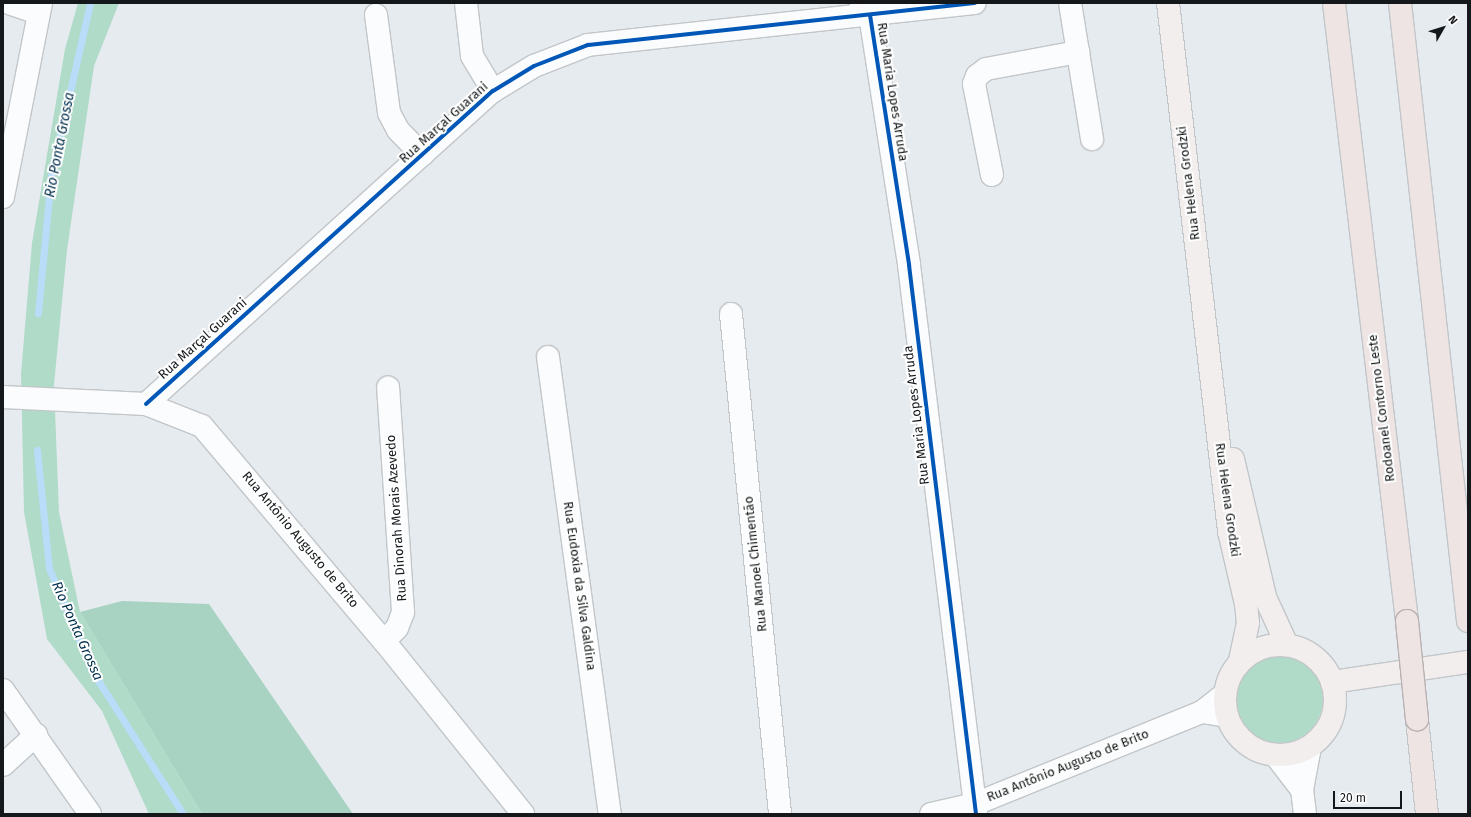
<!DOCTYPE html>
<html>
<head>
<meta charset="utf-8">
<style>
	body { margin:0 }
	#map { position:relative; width:1471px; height:817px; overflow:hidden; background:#e6ebef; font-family:"Fira Sans",sans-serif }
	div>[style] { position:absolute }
	.green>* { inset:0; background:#b0dbc9 }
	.round { border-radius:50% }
	.forest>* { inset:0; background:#a8d3c2 }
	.stream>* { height:7px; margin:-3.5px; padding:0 3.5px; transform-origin:3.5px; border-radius:3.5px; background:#b9dcf8 }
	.roads { filter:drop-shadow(1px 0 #c2c6c9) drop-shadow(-1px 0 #c2c6c9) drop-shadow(0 1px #c2c6c9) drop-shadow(0 -1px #c2c6c9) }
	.minor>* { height:22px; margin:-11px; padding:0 11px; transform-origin:11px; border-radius:11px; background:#fbfcfd }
	.major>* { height:22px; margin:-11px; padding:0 11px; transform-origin:11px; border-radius:11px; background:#f3eeee }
	.major>.ring { margin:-11px; padding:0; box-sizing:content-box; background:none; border:22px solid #f3eeee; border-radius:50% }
	.highway>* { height:22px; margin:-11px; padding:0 11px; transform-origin:11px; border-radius:11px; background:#eee4e4 }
	.bridges { filter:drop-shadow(1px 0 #b8b0b2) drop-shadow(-1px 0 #b8b0b2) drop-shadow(0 1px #b8b0b2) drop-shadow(0 -1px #b8b0b2) }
	.highway-bridge>* { height:22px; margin:-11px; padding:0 11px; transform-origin:11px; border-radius:11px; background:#eee4e4 }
	.cycleway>* { height:4px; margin:-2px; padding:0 2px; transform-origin:2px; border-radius:2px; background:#0057b8 }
	span { translate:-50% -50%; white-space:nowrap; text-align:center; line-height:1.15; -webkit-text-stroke:4px #fff; paint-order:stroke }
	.street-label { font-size:13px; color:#15181a }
	.water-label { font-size:14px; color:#002f4e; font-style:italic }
	.frame { position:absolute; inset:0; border:4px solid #15181a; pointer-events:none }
	.north { position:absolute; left:1423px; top:8px; width:40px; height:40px; -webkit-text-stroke:3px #fff; paint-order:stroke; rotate:51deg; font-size:11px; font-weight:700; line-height:16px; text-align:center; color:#15181a }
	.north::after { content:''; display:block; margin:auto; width:14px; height:18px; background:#15181a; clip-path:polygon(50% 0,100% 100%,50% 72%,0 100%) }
	.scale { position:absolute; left:1333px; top:791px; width:69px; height:18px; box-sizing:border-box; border:2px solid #15181a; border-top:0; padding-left:5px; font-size:12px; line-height:14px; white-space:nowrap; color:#15181a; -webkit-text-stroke:3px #fff; paint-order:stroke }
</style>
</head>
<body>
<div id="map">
	<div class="green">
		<i style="clip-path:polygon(78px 3px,119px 3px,94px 66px,67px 250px,54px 385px,59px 512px,80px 612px,202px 814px,149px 814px,102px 711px,47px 639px,24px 512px,21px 374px,32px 243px,65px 49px)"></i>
		<i class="round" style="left:1235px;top:655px;width:88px;height:88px"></i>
	</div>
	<div class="forest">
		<i style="clip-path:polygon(122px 601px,209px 604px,353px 814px,202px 814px,80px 612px)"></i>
	</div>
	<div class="stream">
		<i style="left:38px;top:313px;width:139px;rotate:-84.6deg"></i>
		<i style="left:51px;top:175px;width:176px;rotate:-77.2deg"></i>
		<i style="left:37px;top:450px;width:119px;rotate:84.2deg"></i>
		<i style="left:49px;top:568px;width:112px;rotate:67.3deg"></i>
		<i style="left:92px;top:671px;width:169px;rotate:57.5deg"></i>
	</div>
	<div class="roads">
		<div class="minor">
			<i style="left:9px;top:3px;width:31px;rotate:19deg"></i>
			<i style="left:466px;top:3px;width:53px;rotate:83.5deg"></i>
			<i style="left:472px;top:56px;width:41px;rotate:59deg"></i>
			<i style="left:1070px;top:3px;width:138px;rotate:80.8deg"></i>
			<i style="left:861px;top:4px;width:14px;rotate:51deg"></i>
			<i style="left:870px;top:15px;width:253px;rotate:81.1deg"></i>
			<i style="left:909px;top:265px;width:553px;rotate:83.04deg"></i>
			<i style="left:376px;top:15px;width:99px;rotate:82.4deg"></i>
			<i style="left:389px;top:113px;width:19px;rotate:62deg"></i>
			<i style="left:398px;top:130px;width:35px;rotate:46deg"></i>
			<i style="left:992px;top:175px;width:93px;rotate:-101.2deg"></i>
			<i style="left:974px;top:84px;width:9px;rotate:-69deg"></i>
			<i style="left:977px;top:76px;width:11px;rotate:-38deg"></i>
			<i style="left:986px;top:69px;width:94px;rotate:-10.5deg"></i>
			<i style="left:3px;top:197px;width:198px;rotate:-78.9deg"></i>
			<i style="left:731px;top:314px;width:502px;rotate:84.4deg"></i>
			<i style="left:548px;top:357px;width:461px;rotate:82.3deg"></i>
			<i style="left:3px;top:397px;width:143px;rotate:2.8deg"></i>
			<i style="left:146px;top:404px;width:60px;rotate:21.4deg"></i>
			<i style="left:202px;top:426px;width:282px;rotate:49.8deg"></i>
			<i style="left:384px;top:641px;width:222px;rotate:51.2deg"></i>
			<i style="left:146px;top:404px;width:467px;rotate:-42.1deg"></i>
			<i style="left:493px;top:91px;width:48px;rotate:-31.4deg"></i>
			<i style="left:534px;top:66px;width:58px;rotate:-21.3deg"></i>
			<i style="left:588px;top:45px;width:389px;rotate:-6.2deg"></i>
			<i style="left:384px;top:641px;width:18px;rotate:-45deg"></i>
			<i style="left:397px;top:628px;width:17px;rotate:-69deg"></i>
			<i style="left:403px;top:612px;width:225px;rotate:-93.8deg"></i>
			<i style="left:3px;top:690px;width:151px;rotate:54.9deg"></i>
			<i style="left:1202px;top:712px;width:24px;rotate:9deg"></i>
			<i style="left:1276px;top:756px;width:43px;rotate:52.6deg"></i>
			<i style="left:3px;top:765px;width:45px;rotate:-42.3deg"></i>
			<i style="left:931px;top:814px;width:45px;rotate:-12.8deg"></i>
			<i style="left:975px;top:804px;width:245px;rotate:-22.1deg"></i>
			<i style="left:1202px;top:712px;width:28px;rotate:-38deg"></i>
			<i style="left:1305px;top:814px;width:24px;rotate:-97deg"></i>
			<i style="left:1302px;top:790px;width:44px;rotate:-79.5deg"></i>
		</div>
		<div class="major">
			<i style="left:1168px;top:3px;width:532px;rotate:83.41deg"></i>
			<i style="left:1229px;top:531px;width:75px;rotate:76.9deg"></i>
			<i style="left:1246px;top:604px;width:19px;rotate:84deg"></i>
			<i style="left:1248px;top:623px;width:39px;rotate:102deg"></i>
			<i style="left:1233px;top:459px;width:142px;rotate:76.9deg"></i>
			<i style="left:1265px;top:597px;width:53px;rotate:65.4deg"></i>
			<i class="ring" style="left:1225px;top:645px;width:88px;height:88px"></i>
			<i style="left:1332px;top:682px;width:137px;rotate:-8.4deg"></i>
		</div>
		<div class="highway">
			<i style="left:1334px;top:3px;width:622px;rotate:83.26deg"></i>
			<i style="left:1400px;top:3px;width:622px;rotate:83.72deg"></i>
			<i style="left:1417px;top:719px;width:96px;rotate:84deg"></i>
		</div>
	</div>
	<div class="bridges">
		<div class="highway-bridge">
			<i style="left:1407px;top:621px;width:99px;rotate:84.2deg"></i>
		</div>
	</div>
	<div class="cycleway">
		<i style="left:870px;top:15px;width:253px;rotate:81.1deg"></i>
		<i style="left:909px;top:265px;width:553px;rotate:83.04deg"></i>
		<i style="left:146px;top:404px;width:467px;rotate:-42.1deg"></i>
		<i style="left:493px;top:91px;width:48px;rotate:-31.4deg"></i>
		<i style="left:534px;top:66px;width:58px;rotate:-21.3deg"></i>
		<i style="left:588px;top:45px;width:389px;rotate:-6.2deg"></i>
	</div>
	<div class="street-label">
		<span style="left:892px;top:92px;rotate:81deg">Rua Maria Lopes Arruda</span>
		<span style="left:444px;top:123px;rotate:-42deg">Rua Marçal Guarani</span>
		<span style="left:1189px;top:183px;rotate:-97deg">Rua Helena Grodzki</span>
		<span style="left:203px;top:339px;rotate:-42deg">Rua Marçal Guarani</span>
		<span style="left:1382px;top:408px;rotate:-97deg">Rodoanel Contorno Leste</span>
		<span style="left:917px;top:415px;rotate:-97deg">Rua Maria Lopes Arruda</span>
		<span style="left:1227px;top:500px;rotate:82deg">Rua Helena Grodzki</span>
		<span style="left:397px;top:518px;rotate:-94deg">Rua Dinorah Morais Azevedo</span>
		<span style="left:300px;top:540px;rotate:50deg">Rua Antônio Augusto de Brito</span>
		<span style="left:756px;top:564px;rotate:-96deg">Rua Manoel Chimentão</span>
		<span style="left:579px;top:586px;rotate:82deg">Rua Eudoxia da Silva Galdina</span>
		<span style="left:1068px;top:766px;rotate:-22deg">Rua Antônio Augusto de Brito</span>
	</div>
	<div class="water-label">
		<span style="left:60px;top:145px;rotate:-79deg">Rio Ponta Grossa</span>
		<span style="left:77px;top:631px;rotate:66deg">Rio Ponta Grossa</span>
	</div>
	<div class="frame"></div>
	<div class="north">N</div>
	<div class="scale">20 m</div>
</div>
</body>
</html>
